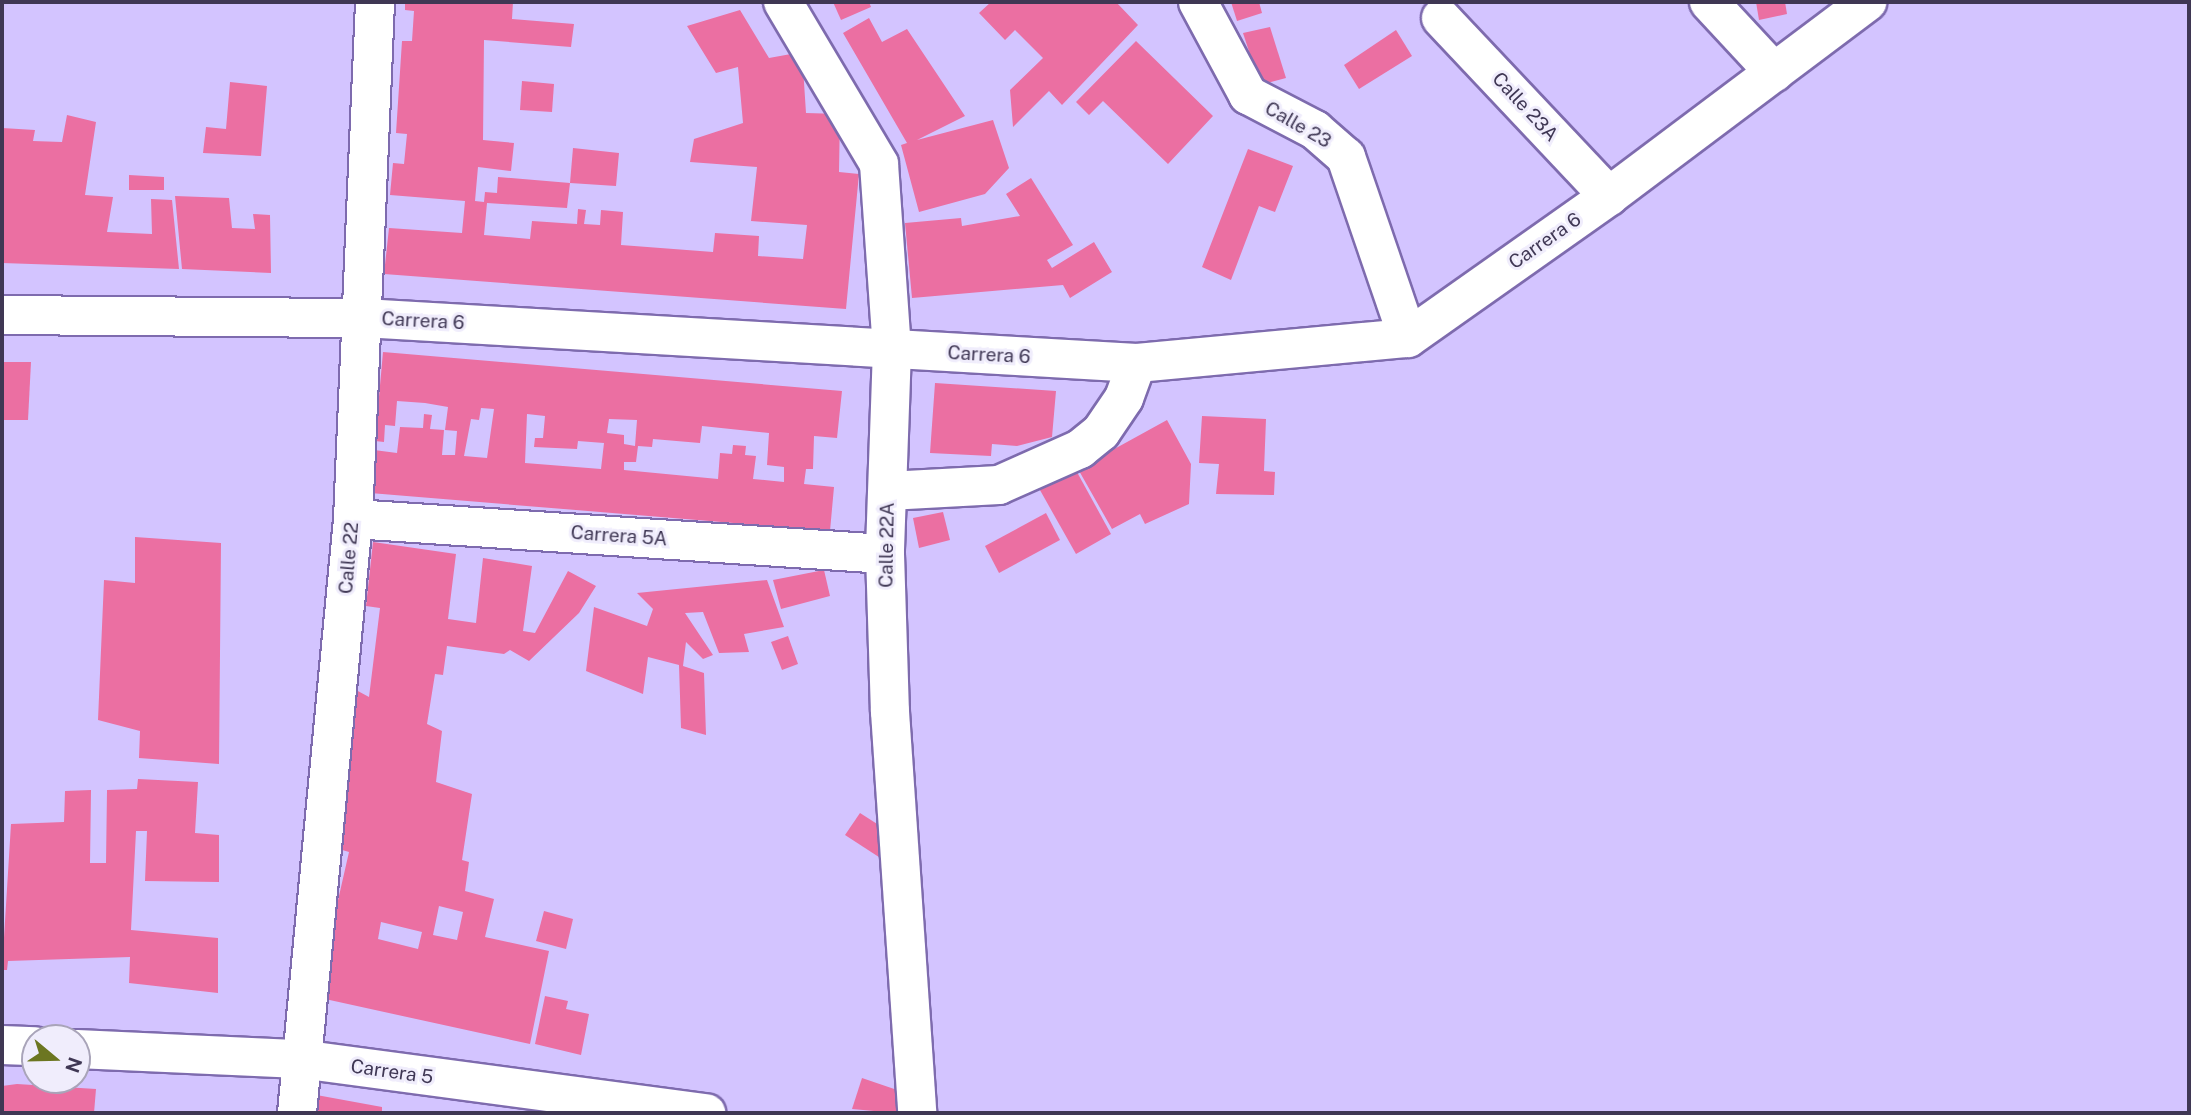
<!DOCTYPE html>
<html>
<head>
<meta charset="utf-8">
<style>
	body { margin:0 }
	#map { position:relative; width:2191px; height:1115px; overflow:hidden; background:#d3c4ff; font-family:"Public Sans",sans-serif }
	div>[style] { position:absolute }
	.building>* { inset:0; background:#eb6fa2 }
	.roads { filter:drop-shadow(2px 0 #7e6bae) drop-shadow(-2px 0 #7e6bae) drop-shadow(0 2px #7e6bae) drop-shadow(0 -2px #7e6bae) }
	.minor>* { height:38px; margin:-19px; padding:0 19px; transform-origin:19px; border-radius:19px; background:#fff }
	span { translate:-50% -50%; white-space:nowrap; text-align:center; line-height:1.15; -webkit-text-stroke:6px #f0edfc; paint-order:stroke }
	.street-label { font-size:19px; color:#3f3754 }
	.frame { position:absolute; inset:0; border:4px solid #3f3754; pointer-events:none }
	.north { position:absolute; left:21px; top:1024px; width:70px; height:70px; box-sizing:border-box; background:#f0edfc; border:2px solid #a9a4b9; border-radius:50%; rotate:109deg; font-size:19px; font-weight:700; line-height:28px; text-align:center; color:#3f3754 }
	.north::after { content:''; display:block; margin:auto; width:24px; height:32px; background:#6c7621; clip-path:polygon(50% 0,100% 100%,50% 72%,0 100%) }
</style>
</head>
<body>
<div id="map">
	<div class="building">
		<i style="clip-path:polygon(405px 2px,513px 2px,512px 19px,574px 24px,571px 47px,484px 40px,483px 140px,514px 143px,511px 171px,478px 167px,475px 201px,484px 202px,485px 192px,497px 193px,498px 177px,570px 183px,567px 208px,487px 203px,484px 235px,530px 239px,532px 221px,577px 224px,578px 209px,586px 210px,584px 224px,600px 225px,601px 210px,623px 212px,621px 245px,713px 252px,715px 233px,759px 236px,758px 256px,803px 259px,807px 225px,751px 221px,757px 167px,690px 162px,694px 139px,743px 123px,738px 67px,716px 73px,687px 26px,740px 10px,769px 58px,802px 52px,806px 113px,840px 114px,839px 172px,859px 174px,846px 309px,384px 274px,389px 228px,462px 233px,465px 201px,390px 195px,393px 163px,404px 164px,407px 134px,396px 133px,402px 41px,412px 41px,414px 11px,405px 10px)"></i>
		<i style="clip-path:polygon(833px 2px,869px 2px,871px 7px,841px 20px)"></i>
		<i style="clip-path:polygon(991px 2px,1116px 2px,1138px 25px,1062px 105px,1049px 91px,1013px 127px,1010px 90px,1043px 58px,1015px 30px,1005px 40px,979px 13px)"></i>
		<i style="clip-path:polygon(1231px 2px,1259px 2px,1262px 13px,1237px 21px)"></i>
		<i style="clip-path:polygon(1756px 2px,1785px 2px,1787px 14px,1759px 20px)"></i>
		<i style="clip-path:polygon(869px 18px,882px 42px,907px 29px,965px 116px,917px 140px,993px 120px,1009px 168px,985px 194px,919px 212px,901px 145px,907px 143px,843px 33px)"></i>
		<i style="clip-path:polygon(1270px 27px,1286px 78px,1260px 85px,1243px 33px)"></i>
		<i style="clip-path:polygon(1396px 30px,1412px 56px,1359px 89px,1344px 65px)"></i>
		<i style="clip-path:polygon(1136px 41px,1213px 116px,1168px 164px,1103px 101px,1089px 115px,1076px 102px)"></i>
		<i style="clip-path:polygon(522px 81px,554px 84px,552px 112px,520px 110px)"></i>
		<i style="clip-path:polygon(230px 82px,267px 86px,261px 156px,203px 153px,206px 127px,226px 129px)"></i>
		<i style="clip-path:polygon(67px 115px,96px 122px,85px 195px,113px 197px,107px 232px,152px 234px,151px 199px,172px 200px,179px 269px,2px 263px,2px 128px,35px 130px,33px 141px,62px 142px)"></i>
		<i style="clip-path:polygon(573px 148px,619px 153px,616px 186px,570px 183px)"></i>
		<i style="clip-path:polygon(1248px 149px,1293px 166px,1275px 212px,1259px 206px,1231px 280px,1202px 267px)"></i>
		<i style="clip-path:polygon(129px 175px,164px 177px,164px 190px,129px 190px)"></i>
		<i style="clip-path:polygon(1031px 178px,1073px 245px,1047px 260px,1052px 268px,1094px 242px,1112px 272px,1070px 298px,1063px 285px,912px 298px,905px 223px,961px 218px,962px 226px,1020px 216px,1006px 194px)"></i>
		<i style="clip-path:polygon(175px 196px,229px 198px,232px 228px,255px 229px,253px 214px,270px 215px,271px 273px,182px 269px)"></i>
		<i style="clip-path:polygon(evenodd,383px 352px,842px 391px,837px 438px,814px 436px,813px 469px,806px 469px,804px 484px,834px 487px,830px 531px,370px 493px,374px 450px,397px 453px,400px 427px,423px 428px,424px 414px,432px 415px,430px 429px,444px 430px,442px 455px,455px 455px,457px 431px,445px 430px,448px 407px,425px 403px,397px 401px,395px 426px,385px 425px,384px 442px,375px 441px,383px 352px,481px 408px,494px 409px,487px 458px,464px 456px,471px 419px,479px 420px,481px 408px,383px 352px,527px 414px,545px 416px,543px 438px,535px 438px,534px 447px,577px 449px,578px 441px,604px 443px,601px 469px,525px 463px,527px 414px,383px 352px,609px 419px,637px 420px,635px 446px,624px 444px,624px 435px,607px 433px,609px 419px,383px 352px,702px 426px,769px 433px,767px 465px,784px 467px,784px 482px,753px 479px,756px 456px,745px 455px,746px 446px,733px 445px,732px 454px,720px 453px,718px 479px,624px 470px,624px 462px,636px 462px,638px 446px,652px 447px,653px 439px,700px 443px,702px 426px)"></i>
		<i style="clip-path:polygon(2px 362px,31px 362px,28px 420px,2px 420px)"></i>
		<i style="clip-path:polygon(935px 383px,1056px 391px,1052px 437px,1017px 446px,992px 444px,991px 456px,930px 453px)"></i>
		<i style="clip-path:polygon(1202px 416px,1266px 419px,1264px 471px,1275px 472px,1274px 495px,1216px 494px,1219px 464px,1199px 463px)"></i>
		<i style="clip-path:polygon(1167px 420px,1191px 464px,1189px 504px,1145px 524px,1140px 514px,1112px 529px,1078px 469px)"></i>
		<i style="clip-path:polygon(1072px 463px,1111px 534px,1076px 554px,1036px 483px)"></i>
		<i style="clip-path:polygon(943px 512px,950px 540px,919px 548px,913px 518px)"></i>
		<i style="clip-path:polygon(1046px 513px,1060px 540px,999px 573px,985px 546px)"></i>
		<i style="clip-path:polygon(135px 537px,221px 543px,219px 764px,139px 758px,140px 731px,98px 720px,104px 580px,135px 583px)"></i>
		<i style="clip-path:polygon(evenodd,373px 542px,456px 554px,448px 619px,476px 623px,483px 558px,532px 566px,523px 631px,535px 633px,568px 571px,596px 586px,579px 613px,529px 661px,510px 650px,504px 654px,447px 646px,443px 675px,435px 674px,427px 724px,442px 731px,436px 782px,472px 794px,462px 860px,469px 862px,465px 891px,494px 899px,485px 937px,549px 951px,530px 1044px,316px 997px,349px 852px,339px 849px,356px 690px,369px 697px,380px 608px,366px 606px,373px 542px,439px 906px,463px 912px,457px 940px,433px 935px,439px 906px,373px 542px,381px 922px,422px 932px,418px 949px,378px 939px,381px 922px)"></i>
		<i style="clip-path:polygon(824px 570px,830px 596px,781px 609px,773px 580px)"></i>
		<i style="clip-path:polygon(767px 580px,784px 627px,744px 634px,749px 652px,719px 653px,703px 612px,685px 613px,713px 655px,703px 659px,686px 642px,683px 666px,704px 673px,706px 735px,681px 728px,679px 665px,648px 657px,643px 694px,586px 671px,594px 607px,647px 626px,653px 609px,637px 593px)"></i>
		<i style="clip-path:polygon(788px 636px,798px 664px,782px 670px,771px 642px)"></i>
		<i style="clip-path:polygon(138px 779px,198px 782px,195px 833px,219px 835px,219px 882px,145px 881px,147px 831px,136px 831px,131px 930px,218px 938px,218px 993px,129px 983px,130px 957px,8px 961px,7px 970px,2px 970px,11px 824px,64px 822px,65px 791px,91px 790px,90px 863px,106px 863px,107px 790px,137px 789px)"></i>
		<i style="clip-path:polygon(860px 813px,899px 838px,885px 861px,845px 835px)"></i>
		<i style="clip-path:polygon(544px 911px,573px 919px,566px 949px,536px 941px)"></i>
		<i style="clip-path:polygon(545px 996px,568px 1001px,566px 1009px,589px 1014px,581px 1055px,535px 1044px)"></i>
		<i style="clip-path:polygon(862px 1078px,903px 1092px,896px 1113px,852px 1109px)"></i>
		<i style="clip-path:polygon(17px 1084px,96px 1089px,94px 1113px,2px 1113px,2px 1086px)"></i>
		<i style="clip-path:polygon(311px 1094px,382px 1107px,382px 1113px,310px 1113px)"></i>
	</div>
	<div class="roads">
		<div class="minor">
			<i style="left:783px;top:2px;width:188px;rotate:59.3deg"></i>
			<i style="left:879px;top:164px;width:185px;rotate:86deg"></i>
			<i style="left:892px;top:349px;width:205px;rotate:92deg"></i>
			<i style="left:885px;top:554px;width:158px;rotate:88.2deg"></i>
			<i style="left:890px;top:712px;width:402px;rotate:86.1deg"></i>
			<i style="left:1198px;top:2px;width:106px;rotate:61.7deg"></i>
			<i style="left:1248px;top:95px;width:76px;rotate:27.6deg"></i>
			<i style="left:1315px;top:130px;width:41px;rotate:41.1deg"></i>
			<i style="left:1346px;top:157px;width:191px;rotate:71.1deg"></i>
			<i style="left:1709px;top:2px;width:96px;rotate:47.1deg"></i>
			<i style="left:1441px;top:18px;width:245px;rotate:46.7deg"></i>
			<i style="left:2px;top:315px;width:361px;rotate:0.5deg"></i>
			<i style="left:363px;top:318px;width:775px;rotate:3.33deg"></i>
			<i style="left:1137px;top:363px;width:272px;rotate:-5.3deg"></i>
			<i style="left:1408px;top:338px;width:246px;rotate:-35.2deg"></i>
			<i style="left:1609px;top:196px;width:323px;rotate:-36.9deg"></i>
			<i style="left:888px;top:491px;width:111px;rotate:-3.1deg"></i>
			<i style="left:999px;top:485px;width:89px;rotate:-24deg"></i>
			<i style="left:1080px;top:449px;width:27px;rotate:-39deg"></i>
			<i style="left:1101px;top:432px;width:41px;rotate:-55.9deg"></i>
			<i style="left:1124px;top:398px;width:37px;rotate:-70deg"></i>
			<i style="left:353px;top:519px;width:533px;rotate:3.76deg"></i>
			<i style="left:2px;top:1045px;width:33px;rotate:2deg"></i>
			<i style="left:77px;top:1049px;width:223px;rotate:2.6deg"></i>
			<i style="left:300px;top:1059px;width:410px;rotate:7.6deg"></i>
			<i style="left:297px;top:1113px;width:597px;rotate:-84.61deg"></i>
			<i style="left:353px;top:519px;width:517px;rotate:-87.56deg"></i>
		</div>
	</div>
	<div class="street-label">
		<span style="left:1525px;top:107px;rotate:47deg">Calle 23A</span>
		<span style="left:1298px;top:125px;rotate:30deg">Calle 23</span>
		<span style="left:1545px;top:241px;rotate:-35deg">Carrera 6</span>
		<span style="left:423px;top:321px;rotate:3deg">Carrera 6</span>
		<span style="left:989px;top:355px;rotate:3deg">Carrera 6</span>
		<span style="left:619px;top:536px;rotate:4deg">Carrera 5A</span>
		<span style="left:887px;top:545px;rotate:-89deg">Calle 22A</span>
		<span style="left:349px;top:558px;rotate:-85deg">Calle 22</span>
		<span style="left:392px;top:1072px;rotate:8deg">Carrera 5</span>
	</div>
	<div class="frame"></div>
	<div class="north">N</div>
</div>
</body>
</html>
